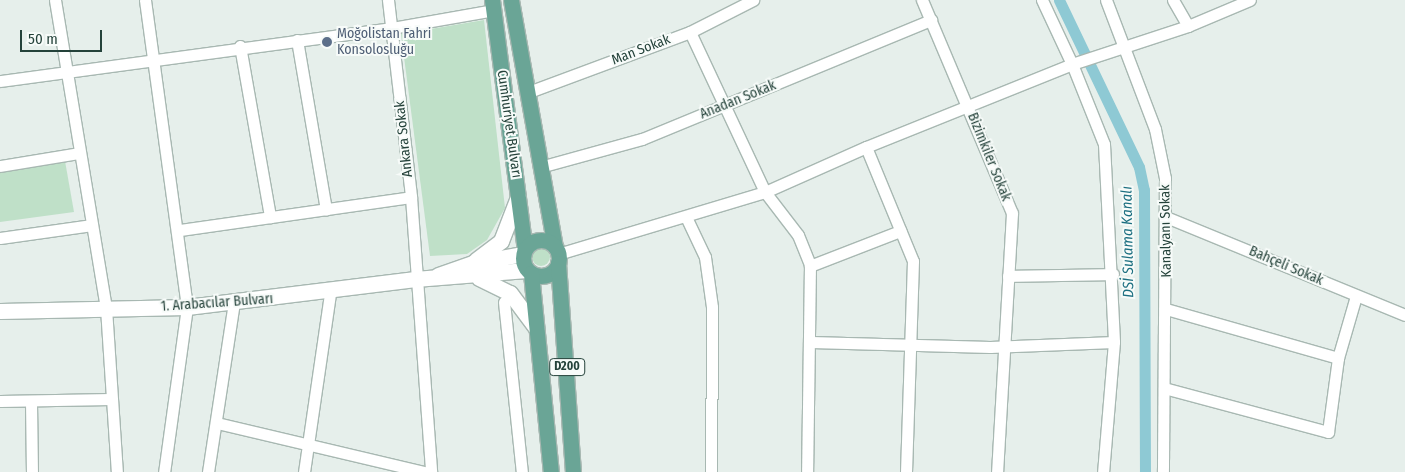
<!DOCTYPE html>
<html>
<head>
<meta charset="utf-8">
<style>
	body { margin:0 }
	#map { position:relative; width:1405px; height:472px; overflow:hidden; background:#e6efeb; font-family:"Fira Sans Condensed",sans-serif }
	div>[style] { position:absolute }
	.green>* { inset:0; background:#bfe0c8 }
	.round { border-radius:50% }
	.canal>* { height:11px; margin:-5.5px; padding:0 5.5px; transform-origin:5.5px; border-radius:5.5px; background:#8ec9d4 }
	.roads { filter:drop-shadow(1px 0 #a8b8b2) drop-shadow(-1px 0 #a8b8b2) drop-shadow(0 1px #a8b8b2) drop-shadow(0 -1px #a8b8b2) }
	.minor>* { height:11px; margin:-5.5px; padding:0 5.5px; transform-origin:5.5px; border-radius:5.5px; background:#fff }
	.secondary>* { height:15px; margin:-7.5px; padding:0 7.5px; transform-origin:7.5px; border-radius:7.5px; background:#fff }
	.primary>* { height:15px; margin:-7.5px; padding:0 7.5px; transform-origin:7.5px; border-radius:7.5px; background:#6aa596 }
	.primary>.ring { margin:-7.5px; padding:0; box-sizing:content-box; background:none; border:15px solid #6aa596; border-radius:50% }
	.dots>* { width:14px; height:14px; translate:-50% -50%; box-sizing:border-box; border:2px solid #f7fbf9; border-radius:50% }
	span { translate:-50% -50%; white-space:nowrap; text-align:center; line-height:1.15; -webkit-text-stroke:4px #f7fbf9; paint-order:stroke }
	.shield-label span { padding:1px 4px; background:#f7fbf9; border:1px solid; border-radius:4px; -webkit-text-stroke-width:0 }
	.shield-label { font-size:12px; color:#24423a; font-weight:700 }
	.service-label { font-size:14px; color:#4e5e75 }
	.left { translate:0 -50%; text-align:left }
	.street-label { font-size:14px; color:#24423a }
	.water-label { font-size:15px; color:#1c6f80; font-style:italic }
	.scale { position:absolute; left:20px; top:30px; width:82px; height:22px; box-sizing:border-box; border:2px solid #24423a; border-top:0; padding-left:6px; font-size:15px; line-height:18px; white-space:nowrap; color:#24423a; -webkit-text-stroke:4px #f7fbf9; paint-order:stroke }
</style>
</head>
<body>
<div id="map">
	<div class="green">
		<i style="clip-path:polygon(484px 20px,505px 208px,487px 240px,467px 254px,430px 256px,401px 34px)"></i>
		<i style="clip-path:polygon(65px 161px,74px 212px,0 222px,0 172px)"></i>
		<i class="round" style="left:532px;top:248px;width:18px;height:18px"></i>
	</div>
	<div class="canal">
		<i style="left:1059px;top:0;width:185px;rotate:64.4deg"></i>
		<i style="left:1139px;top:167px;width:24px;rotate:78deg"></i>
		<i style="left:1144px;top:190px;width:282px;rotate:89.8deg"></i>
	</div>
	<div class="roads">
		<div class="minor">
			<i style="left:55px;top:0;width:312px;rotate:80.6deg"></i>
			<i style="left:106px;top:308px;width:164px;rotate:86.2deg"></i>
			<i style="left:145px;top:0;width:310px;rotate:82.2deg"></i>
			<i style="left:187px;top:307px;width:167px;rotate:97.9deg"></i>
			<i style="left:388px;top:0;width:198px;rotate:83.3deg"></i>
			<i style="left:411px;top:197px;width:276px;rotate:85.8deg"></i>
			<i style="left:922px;top:0;width:231px;rotate:67.1deg"></i>
			<i style="left:1012px;top:213px;width:259px;rotate:93.3deg"></i>
			<i style="left:1042px;top:0;width:71px;rotate:64.9deg"></i>
			<i style="left:1072px;top:64px;width:122px;rotate:-18.1deg"></i>
			<i style="left:1188px;top:26px;width:67px;rotate:-22.8deg"></i>
			<i style="left:1106px;top:0;width:138px;rotate:69.2deg"></i>
			<i style="left:1155px;top:129px;width:50px;rotate:78.5deg"></i>
			<i style="left:1165px;top:178px;width:294px;rotate:90.4deg"></i>
			<i style="left:1173px;top:0;width:30px;rotate:60deg"></i>
			<i style="left:690px;top:32px;width:177px;rotate:64.9deg"></i>
			<i style="left:765px;top:192px;width:54px;rotate:52.5deg"></i>
			<i style="left:798px;top:235px;width:31px;rotate:68deg"></i>
			<i style="left:810px;top:264px;width:208px;rotate:90.8deg"></i>
			<i style="left:297px;top:40px;width:172px;rotate:80.3deg"></i>
			<i style="left:240px;top:46px;width:174px;rotate:80deg"></i>
			<i style="left:0;top:81px;width:396px;rotate:-7.7deg"></i>
			<i style="left:392px;top:28px;width:104px;rotate:-10deg"></i>
			<i style="left:526px;top:93px;width:175px;rotate:-20.4deg"></i>
			<i style="left:690px;top:32px;width:71px;rotate:-26.9deg"></i>
			<i style="left:0;top:166px;width:80px;rotate:-9.3deg"></i>
			<i style="left:540px;top:167px;width:106px;rotate:-15.4deg"></i>
			<i style="left:642px;top:139px;width:313px;rotate:-22.4deg"></i>
			<i style="left:1166px;top:217px;width:258px;rotate:22.3deg"></i>
			<i style="left:687px;top:219px;width:42px;rotate:64.7deg"></i>
			<i style="left:705px;top:257px;width:50px;rotate:82deg"></i>
			<i style="left:712px;top:307px;width:165px;rotate:90.3deg"></i>
			<i style="left:180px;top:230px;width:233px;rotate:-8.1deg"></i>
			<i style="left:0;top:238px;width:93px;rotate:-8deg"></i>
			<i style="left:558px;top:254px;width:216px;rotate:-16.7deg"></i>
			<i style="left:765px;top:192px;width:111px;rotate:-24deg"></i>
			<i style="left:810px;top:266px;width:97px;rotate:-21.3deg"></i>
			<i style="left:1008px;top:276px;width:105px;rotate:-1.1deg"></i>
			<i style="left:504px;top:302px;width:171px;rotate:84deg"></i>
			<i style="left:1166px;top:309px;width:179px;rotate:15.9deg"></i>
			<i style="left:811px;top:342px;width:179px;rotate:1.6deg"></i>
			<i style="left:990px;top:347px;width:124px;rotate:-2.3deg"></i>
			<i style="left:1164px;top:388px;width:170px;rotate:15deg"></i>
			<i style="left:1328px;top:432px;width:75px;rotate:-82.3deg"></i>
			<i style="left:1338px;top:358px;width:65px;rotate:-73.8deg"></i>
			<i style="left:0;top:401px;width:111px;rotate:-1deg"></i>
			<i style="left:31px;top:402px;width:70px;rotate:89.2deg"></i>
			<i style="left:217px;top:423px;width:213px;rotate:13.3deg"></i>
			<i style="left:208px;top:472px;width:171px;rotate:-81.3deg"></i>
			<i style="left:304px;top:472px;width:181px;rotate:-81.7deg"></i>
			<i style="left:906px;top:472px;width:211px;rotate:-88.1deg"></i>
			<i style="left:913px;top:261px;width:123px;rotate:-112.4deg"></i>
			<i style="left:866px;top:147px;width:222px;rotate:-21.9deg"></i>
			<i style="left:1072px;top:64px;width:86px;rotate:68.2deg"></i>
			<i style="left:1104px;top:144px;width:198px;rotate:87.1deg"></i>
			<i style="left:1114px;top:342px;width:130px;rotate:94.8deg"></i>
		</div>
		<div class="secondary">
			<i style="left:476px;top:260px;width:31px;rotate:-37deg"></i>
			<i style="left:501px;top:241px;width:47px;rotate:-68.9deg"></i>
			<i style="left:438px;top:275px;width:37px;rotate:-19deg"></i>
			<i style="left:473px;top:263px;width:51px;rotate:-10.2deg"></i>
			<i style="left:479px;top:278px;width:34px;rotate:26deg"></i>
			<i style="left:510px;top:293px;width:44px;rotate:53.4deg"></i>
			<i style="left:0;top:311px;width:187px;rotate:-1.2deg"></i>
			<i style="left:187px;top:307px;width:230px;rotate:-7deg"></i>
			<i style="left:415px;top:279px;width:112px;rotate:-4.6deg"></i>
		</div>
		<div class="primary">
			<i style="left:492px;top:0;width:251px;rotate:82.5deg"></i>
			<i style="left:511px;top:0;width:250px;rotate:79.9deg"></i>
			<i class="ring" style="left:523px;top:240px;width:21px;height:21px"></i>
			<i style="left:558px;top:263px;width:210px;rotate:85.9deg"></i>
			<i style="left:531px;top:273px;width:200px;rotate:84.3deg"></i>
		</div>
	</div>
	<div class="dots">
		<i style="left:327px;top:42px;background:#5c6f8a"></i>
	</div>
	<div class="shield-label">
		<span style="left:567px;top:367px">D200</span>
	</div>
	<div class="service-label">
		<span class="left" style="left:337px;top:42px">Moğolistan Fahri<br>Konsolosluğu</span>
	</div>
	<div class="street-label">
		<span style="left:641px;top:50px;rotate:-21deg">Man Sokak</span>
		<span style="left:738px;top:100px;rotate:-22deg">Anadan Sokak</span>
		<span style="left:509px;top:124px;rotate:82deg">Cumhuriyet Bulvarı</span>
		<span style="left:404px;top:139px;rotate:-96deg">Ankara Sokak</span>
		<span style="left:989px;top:157px;rotate:68deg">Bizimkiler Sokak</span>
		<span style="left:1166px;top:231px;rotate:-91deg">Kanalyanı Sokak</span>
		<span style="left:1286px;top:266px;rotate:23deg">Bahçeli Sokak</span>
		<span style="left:217px;top:303px;rotate:-4deg">1. Arabacılar Bulvarı</span>
	</div>
	<div class="water-label">
		<span style="left:1128px;top:242px;rotate:-91deg">DSİ Sulama Kanalı</span>
	</div>
	<div class="scale">50 m</div>
</div>
</body>
</html>
